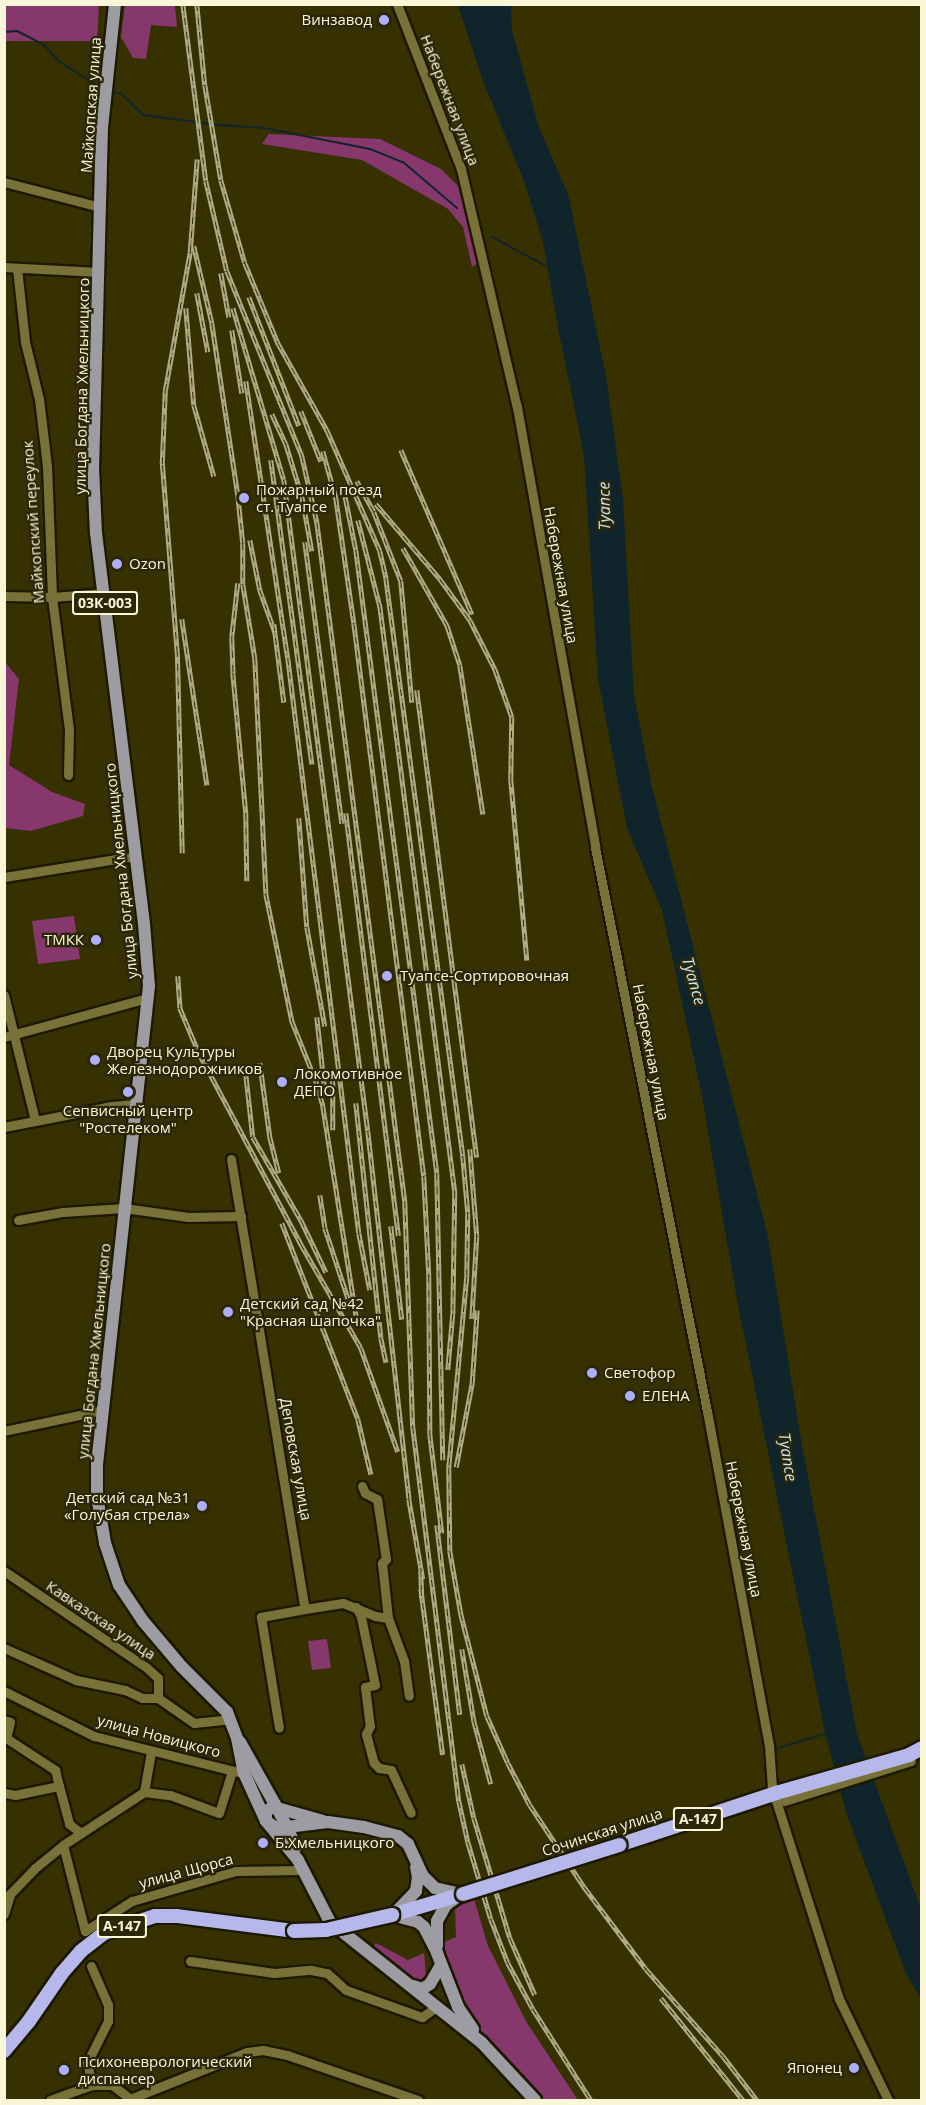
<!DOCTYPE html>
<html>
<head>
<meta charset="utf-8">
<style>
	body { margin:0 }
	#map { position:relative; width:926px; height:2105px; overflow:hidden; background:#373102; font-family:"Open Sans",sans-serif }
	div>[style] { position:absolute }
	.green>* { inset:0; background:#86376b }
	.water>* { inset:0; background:#10242b }
	.stream>* { height:2px; margin:-1px; padding:0 1px; transform-origin:1px; border-radius:1px; background:#10242b }
	.roads { filter:drop-shadow(2px 0 #1d1900) drop-shadow(-2px 0 #1d1900) drop-shadow(0 2px #1d1900) drop-shadow(0 -2px #1d1900) }
	.minor>* { height:9px; margin:-4.5px; padding:0 4.5px; transform-origin:4.5px; border-radius:4.5px; background:#797238 }
	.major>* { height:12px; margin:-6px; padding:0 6px; transform-origin:6px; border-radius:6px; background:#9e9ca3 }
	.highway>* { height:14px; margin:-7px; padding:0 7px; transform-origin:7px; border-radius:7px; background:#b6b8eb }
	.rail>* { height:4.5px; margin-top:-2.25px; transform-origin:0; background:repeating-linear-gradient(90deg,#2b2708 0 7px,#b0ac87 0 14px); box-sizing:border-box; border-block:2px solid #b0ac87 }
	.bridges { filter:drop-shadow(2px 0 #1d1900) drop-shadow(-2px 0 #1d1900) drop-shadow(0 2px #1d1900) drop-shadow(0 -2px #1d1900) }
	.highway-bridge>* { height:14px; margin:-7px; padding:0 7px; transform-origin:7px; border-radius:7px; background:#b6b8eb }
	.dots>* { width:16px; height:16px; translate:-50% -50%; box-sizing:border-box; border:3px solid #2b2708; border-radius:50% }
	span { translate:-50% -50%; white-space:nowrap; text-align:center; line-height:1.15; -webkit-text-stroke:4.5px #2b2708; paint-order:stroke }
	.shield-label span { padding:2px 4px; background:#2b2708; border:2px solid; border-radius:4px; -webkit-text-stroke-width:0 }
	.shield-label { font-size:14px; color:#faf7d8; font-weight:700 }
	.poi-label { font-size:15px; color:#faf7d8 }
	.right { translate:-100% -50%; text-align:right }
	.left { translate:0 -50%; text-align:left }
	.street-label { font-size:15px; color:#faf7d8 }
	.water-label { font-size:16px; color:#c8e6f1; font-style:italic }
	.frame { position:absolute; inset:0; border:6px solid #faf7d8; pointer-events:none }
</style>
</head>
<body>
<div id="map">
	<div class="green">
		<i style="clip-path:polygon(4px 5px,99px 5px,97px 41px,5px 41px)"></i>
		<i style="clip-path:polygon(125px 5px,175px 5px,177px 27px,151px 25px,146px 59px,133px 58px,121px 37px)"></i>
		<i style="clip-path:polygon(269px 134px,380px 139px,441px 169px,458px 186px,478px 263px,472px 267px,463px 227px,448px 209px,362px 160px,262px 144px)"></i>
		<i style="clip-path:polygon(5px 662px,19px 679px,9px 765px,52px 792px,85px 804px,83px 816px,31px 831px,5px 828px)"></i>
		<i style="clip-path:polygon(74px 916px,80px 959px,38px 964px,32px 921px)"></i>
		<i style="clip-path:polygon(327px 1639px,331px 1668px,312px 1670px,308px 1641px)"></i>
		<i style="clip-path:polygon(474px 1899px,488px 1946px,527px 2023px,578px 2100px,539px 2100px,485px 2040px,460px 2005px,447px 1970px,442px 1943px,456px 1937px,455px 1908px)"></i>
		<i style="clip-path:polygon(376px 1943px,408px 1960px,424px 1953px,426px 1975px,416px 1984px,369px 1952px)"></i>
	</div>
	<div class="water">
		<i style="clip-path:polygon(458px 5px,511px 5px,512px 30px,539px 128px,568px 194px,606px 376px,623px 499px,634px 695px,652px 787px,767px 1232px,803px 1451px,857px 1734px,921px 1909px,921px 1999px,906px 1974px,846px 1812px,825px 1733px,737px 1300px,702px 1096px,662px 910px,627px 828px,598px 679px,584px 455px,558px 328px,543px 242px,524px 181px,483px 81px)"></i>
	</div>
	<div class="stream">
		<i style="left:4px;top:32px;width:13px;rotate:-4deg"></i>
		<i style="left:17px;top:31px;width:30px;rotate:27deg"></i>
		<i style="left:44px;top:45px;width:23px;rotate:47deg"></i>
		<i style="left:60px;top:62px;width:50px;rotate:32.7deg"></i>
		<i style="left:110px;top:91px;width:12px;rotate:14deg"></i>
		<i style="left:122px;top:94px;width:30px;rotate:45deg"></i>
		<i style="left:143px;top:115px;width:76px;rotate:7.6deg"></i>
		<i style="left:218px;top:125px;width:46px;rotate:3.7deg"></i>
		<i style="left:264px;top:128px;width:108px;rotate:11.2deg"></i>
		<i style="left:370px;top:149px;width:35px;rotate:22deg"></i>
		<i style="left:403px;top:162px;width:71px;rotate:40.4deg"></i>
		<i style="left:492px;top:237px;width:64px;rotate:28.2deg"></i>
		<i style="left:778px;top:1748px;width:51px;rotate:-17deg"></i>
	</div>
	<div class="roads">
		<div class="minor">
			<i style="left:397px;top:4px;width:177px;rotate:68.8deg"></i>
			<i style="left:461px;top:169px;width:244px;rotate:76.8deg"></i>
			<i style="left:517px;top:407px;width:447px;rotate:79.9deg"></i>
			<i style="left:595px;top:847px;width:575px;rotate:78.77deg"></i>
			<i style="left:707px;top:1411px;width:340px;rotate:79.5deg"></i>
			<i style="left:769px;top:1745px;width:43px;rotate:86deg"></i>
			<i style="left:772px;top:1788px;width:221px;rotate:72.4deg"></i>
			<i style="left:839px;top:1999px;width:112px;rotate:64.1deg"></i>
			<i style="left:4px;top:182px;width:99px;rotate:14.6deg"></i>
			<i style="left:4px;top:267px;width:95px;rotate:3deg"></i>
			<i style="left:17px;top:268px;width:74px;rotate:83.8deg"></i>
			<i style="left:25px;top:342px;width:59px;rotate:76.2deg"></i>
			<i style="left:39px;top:399px;width:67px;rotate:83.2deg"></i>
			<i style="left:47px;top:466px;width:131px;rotate:87.8deg"></i>
			<i style="left:52px;top:597px;width:134px;rotate:82.7deg"></i>
			<i style="left:69px;top:730px;width:45px;rotate:91.3deg"></i>
			<i style="left:4px;top:596px;width:48px;rotate:1.2deg"></i>
			<i style="left:52px;top:597px;width:52px;rotate:-4.4deg"></i>
			<i style="left:4px;top:877px;width:133px;rotate:-9.1deg"></i>
			<i style="left:4px;top:995px;width:129px;rotate:76.1deg"></i>
			<i style="left:4px;top:1037px;width:149px;rotate:-15.2deg"></i>
			<i style="left:4px;top:1127px;width:110px;rotate:-11deg"></i>
			<i style="left:112px;top:1106px;width:23px;rotate:-5deg"></i>
			<i style="left:231px;top:1159px;width:456px;rotate:80.7deg"></i>
			<i style="left:305px;top:1609px;width:45px;rotate:169.7deg"></i>
			<i style="left:261px;top:1617px;width:112px;rotate:80.8deg"></i>
			<i style="left:18px;top:1220px;width:46px;rotate:-10.1deg"></i>
			<i style="left:63px;top:1212px;width:61px;rotate:-3.8deg"></i>
			<i style="left:124px;top:1208px;width:65px;rotate:8deg"></i>
			<i style="left:188px;top:1217px;width:53px;rotate:-1.1deg"></i>
			<i style="left:4px;top:1431px;width:101px;rotate:-12deg"></i>
			<i style="left:362px;top:1486px;width:8px;rotate:67deg"></i>
			<i style="left:365px;top:1493px;width:13px;rotate:27deg"></i>
			<i style="left:377px;top:1499px;width:61px;rotate:81.5deg"></i>
			<i style="left:386px;top:1559px;width:6px;rotate:135deg"></i>
			<i style="left:382px;top:1563px;width:55px;rotate:83.8deg"></i>
			<i style="left:388px;top:1618px;width:46px;rotate:69.6deg"></i>
			<i style="left:404px;top:1661px;width:35px;rotate:82deg"></i>
			<i style="left:4px;top:1571px;width:171px;rotate:34.1deg"></i>
			<i style="left:146px;top:1667px;width:16px;rotate:43deg"></i>
			<i style="left:158px;top:1678px;width:20px;rotate:90deg"></i>
			<i style="left:158px;top:1698px;width:44px;rotate:34.8deg"></i>
			<i style="left:194px;top:1723px;width:36px;rotate:-6deg"></i>
			<i style="left:356px;top:1607px;width:11px;rotate:63deg"></i>
			<i style="left:361px;top:1617px;width:69px;rotate:78.4deg"></i>
			<i style="left:375px;top:1685px;width:10px;rotate:169deg"></i>
			<i style="left:365px;top:1687px;width:39px;rotate:83deg"></i>
			<i style="left:370px;top:1726px;width:9px;rotate:117deg"></i>
			<i style="left:366px;top:1734px;width:30px;rotate:75deg"></i>
			<i style="left:374px;top:1763px;width:7px;rotate:45deg"></i>
			<i style="left:379px;top:1768px;width:12px;rotate:9deg"></i>
			<i style="left:391px;top:1770px;width:47px;rotate:65.1deg"></i>
			<i style="left:305px;top:1609px;width:38px;rotate:-9deg"></i>
			<i style="left:343px;top:1603px;width:35px;rotate:22deg"></i>
			<i style="left:375px;top:1616px;width:13px;rotate:9deg"></i>
			<i style="left:4px;top:1648px;width:79px;rotate:24deg"></i>
			<i style="left:76px;top:1680px;width:50px;rotate:11.5deg"></i>
			<i style="left:125px;top:1690px;width:19px;rotate:25deg"></i>
			<i style="left:142px;top:1698px;width:16px"></i>
			<i style="left:4px;top:1691px;width:101px;rotate:26.6deg"></i>
			<i style="left:94px;top:1736px;width:148px;rotate:14deg"></i>
			<i style="left:4px;top:1720px;width:6px;rotate:18deg"></i>
			<i style="left:10px;top:1722px;width:16px;rotate:104deg"></i>
			<i style="left:6px;top:1738px;width:59px;rotate:33.1deg"></i>
			<i style="left:55px;top:1770px;width:16px;rotate:76deg"></i>
			<i style="left:144px;top:1792px;width:41px;rotate:-80.1deg"></i>
			<i style="left:4px;top:1793px;width:11px;rotate:10deg"></i>
			<i style="left:15px;top:1795px;width:45px;rotate:-11.6deg"></i>
			<i style="left:59px;top:1786px;width:39px;rotate:75deg"></i>
			<i style="left:69px;top:1824px;width:15px;rotate:37deg"></i>
			<i style="left:784px;top:1801px;width:133px;rotate:-17.5deg"></i>
			<i style="left:63px;top:1845px;width:89px;rotate:75.7deg"></i>
			<i style="left:85px;top:1931px;width:56px;rotate:-32.6deg"></i>
			<i style="left:132px;top:1901px;width:108px;rotate:-16.1deg"></i>
			<i style="left:236px;top:1871px;width:68px;rotate:-0.8deg"></i>
			<i style="left:4px;top:1914px;width:21px;rotate:-73deg"></i>
			<i style="left:10px;top:1894px;width:36px;rotate:-46deg"></i>
			<i style="left:35px;top:1868px;width:36px;rotate:-39deg"></i>
			<i style="left:63px;top:1845px;width:97px;rotate:-33.2deg"></i>
			<i style="left:144px;top:1792px;width:26px;rotate:7deg"></i>
			<i style="left:170px;top:1795px;width:52px;rotate:20.2deg"></i>
			<i style="left:219px;top:1813px;width:44px;rotate:-72.8deg"></i>
			<i style="left:190px;top:1961px;width:85px;rotate:8.1deg"></i>
			<i style="left:274px;top:1973px;width:37px;rotate:-5deg"></i>
			<i style="left:311px;top:1970px;width:16px;rotate:11deg"></i>
			<i style="left:327px;top:1973px;width:25px;rotate:42deg"></i>
			<i style="left:346px;top:1990px;width:81px;rotate:19.6deg"></i>
			<i style="left:422px;top:2017px;width:19px;rotate:-35deg"></i>
			<i style="left:91px;top:1966px;width:43px;rotate:66.4deg"></i>
			<i style="left:108px;top:2005px;width:16px;rotate:90deg"></i>
			<i style="left:108px;top:2021px;width:47px;rotate:116.6deg"></i>
			<i style="left:87px;top:2063px;width:23px;rotate:77deg"></i>
			<i style="left:130px;top:2099px;width:126px;rotate:-21.9deg"></i>
			<i style="left:247px;top:2052px;width:16px;rotate:-7deg"></i>
			<i style="left:263px;top:2050px;width:25px;rotate:12deg"></i>
			<i style="left:287px;top:2055px;width:139px;rotate:19deg"></i>
			<i style="left:50px;top:2100px;width:45px;rotate:-19.7deg"></i>
			<i style="left:92px;top:2085px;width:20px"></i>
			<i style="left:112px;top:2085px;width:25px;rotate:37deg"></i>
		</div>
		<div class="major">
			<i style="left:115px;top:4px;width:124px;rotate:96deg"></i>
			<i style="left:102px;top:127px;width:341px;rotate:91.5deg"></i>
			<i style="left:93px;top:468px;width:65px;rotate:87.4deg"></i>
			<i style="left:96px;top:533px;width:394px;rotate:83deg"></i>
			<i style="left:144px;top:924px;width:62px;rotate:85.4deg"></i>
			<i style="left:149px;top:986px;width:480px;rotate:96.2deg"></i>
			<i style="left:97px;top:1463px;width:33px;rotate:90deg"></i>
			<i style="left:97px;top:1496px;width:48px;rotate:80.3deg"></i>
			<i style="left:105px;top:1543px;width:44px;rotate:71.6deg"></i>
			<i style="left:119px;top:1585px;width:43px;rotate:56.3deg"></i>
			<i style="left:143px;top:1621px;width:60px;rotate:49.7deg"></i>
			<i style="left:182px;top:1667px;width:64px;rotate:45deg"></i>
			<i style="left:227px;top:1712px;width:28px;rotate:69deg"></i>
			<i style="left:237px;top:1738px;width:36px;rotate:79deg"></i>
			<i style="left:244px;top:1773px;width:53px;rotate:65.4deg"></i>
			<i style="left:266px;top:1821px;width:50px;rotate:50.6deg"></i>
			<i style="left:298px;top:1860px;width:70px;rotate:62.7deg"></i>
			<i style="left:330px;top:1922px;width:194px;rotate:38.5deg"></i>
			<i style="left:482px;top:2043px;width:78px;rotate:47.1deg"></i>
			<i style="left:240px;top:1742px;width:76px;rotate:60.7deg"></i>
			<i style="left:277px;top:1808px;width:48px;rotate:15.8deg"></i>
			<i style="left:296px;top:1847px;width:22px;rotate:-114deg"></i>
			<i style="left:287px;top:1827px;width:21px;rotate:-118deg"></i>
			<i style="left:277px;top:1808px;width:4px;rotate:-166deg"></i>
			<i style="left:273px;top:1807px;width:8px;rotate:150deg"></i>
			<i style="left:266px;top:1811px;width:10px;rotate:90deg"></i>
			<i style="left:266px;top:1821px;width:12px;rotate:35deg"></i>
			<i style="left:276px;top:1828px;width:11px;rotate:-5deg"></i>
			<i style="left:287px;top:1827px;width:41px;rotate:-7deg"></i>
			<i style="left:328px;top:1822px;width:36px;rotate:8deg"></i>
			<i style="left:364px;top:1827px;width:35px;rotate:15deg"></i>
			<i style="left:398px;top:1836px;width:13px;rotate:39deg"></i>
			<i style="left:408px;top:1844px;width:35px;rotate:65deg"></i>
			<i style="left:423px;top:1876px;width:17px;rotate:45deg"></i>
			<i style="left:435px;top:1888px;width:28px;rotate:13deg"></i>
			<i style="left:395px;top:1913px;width:30px;rotate:-46deg"></i>
			<i style="left:416px;top:1891px;width:14px;rotate:-82deg"></i>
			<i style="left:418px;top:1877px;width:10px;rotate:-101deg"></i>
			<i style="left:392px;top:1915px;width:27px;rotate:15deg"></i>
			<i style="left:418px;top:1922px;width:8px;rotate:40deg"></i>
			<i style="left:424px;top:1927px;width:29px;rotate:63deg"></i>
			<i style="left:437px;top:1953px;width:58px;rotate:68.7deg"></i>
			<i style="left:458px;top:2007px;width:27px;rotate:56deg"></i>
			<i style="left:437px;top:1946px;width:25px;rotate:-90deg"></i>
			<i style="left:437px;top:1921px;width:18px;rotate:-61deg"></i>
			<i style="left:446px;top:1905px;width:14px;rotate:-36deg"></i>
			<i style="left:413px;top:1986px;width:9px;rotate:18deg"></i>
			<i style="left:422px;top:1989px;width:9px;rotate:-32deg"></i>
			<i style="left:430px;top:1984px;width:22px;rotate:-60deg"></i>
		</div>
		<div class="highway">
			<i style="left:619px;top:1845px;width:165px;rotate:-18.3deg"></i>
			<i style="left:776px;top:1793px;width:138px;rotate:-15.9deg"></i>
			<i style="left:909px;top:1755px;width:15px;rotate:-28deg"></i>
			<i style="left:392px;top:1915px;width:74px;rotate:-16.5deg"></i>
			<i style="left:4px;top:2051px;width:39px;rotate:-50deg"></i>
			<i style="left:29px;top:2021px;width:58px;rotate:-55.5deg"></i>
			<i style="left:62px;top:1973px;width:29px;rotate:-49deg"></i>
			<i style="left:81px;top:1951px;width:29px;rotate:-38deg"></i>
			<i style="left:104px;top:1933px;width:54px;rotate:-18.4deg"></i>
			<i style="left:155px;top:1916px;width:22px"></i>
			<i style="left:177px;top:1916px;width:118px;rotate:7.3deg"></i>
		</div>
	</div>
	<div class="rail">
		<i style="left:183px;top:4px;width:178px;rotate:82.6deg"></i>
		<i style="left:206px;top:181px;width:92px;rotate:76.9deg"></i>
		<i style="left:227px;top:271px;width:200px;rotate:67.9deg"></i>
		<i style="left:302px;top:456px;width:68px;rotate:77.2deg"></i>
		<i style="left:317px;top:522px;width:685px;rotate:82.62deg"></i>
		<i style="left:405px;top:1201px;width:226px;rotate:88deg"></i>
		<i style="left:413px;top:1427px;width:377px;rotate:83deg"></i>
		<i style="left:459px;top:1801px;width:42px;rotate:77.6deg"></i>
		<i style="left:468px;top:1842px;width:80px;rotate:73.4deg"></i>
		<i style="left:491px;top:1919px;width:47px;rotate:68.9deg"></i>
		<i style="left:508px;top:1963px;width:52px;rotate:61.5deg"></i>
		<i style="left:533px;top:2009px;width:108px;rotate:57.5deg"></i>
		<i style="left:197px;top:4px;width:81px;rotate:84.4deg"></i>
		<i style="left:205px;top:85px;width:96px;rotate:80.4deg"></i>
		<i style="left:221px;top:180px;width:86px;rotate:73.9deg"></i>
		<i style="left:245px;top:263px;width:87px;rotate:67.6deg"></i>
		<i style="left:278px;top:343px;width:100px;rotate:60.6deg"></i>
		<i style="left:327px;top:430px;width:132px;rotate:66.3deg"></i>
		<i style="left:380px;top:551px;width:28px;rotate:77deg"></i>
		<i style="left:386px;top:578px;width:583px;rotate:82.41deg"></i>
		<i style="left:463px;top:1156px;width:57px;rotate:85deg"></i>
		<i style="left:468px;top:1213px;width:64px;rotate:90.9deg"></i>
		<i style="left:467px;top:1277px;width:192px;rotate:95.4deg"></i>
		<i style="left:449px;top:1468px;width:83px;rotate:89.3deg"></i>
		<i style="left:450px;top:1551px;width:64px;rotate:80.1deg"></i>
		<i style="left:461px;top:1614px;width:105px;rotate:75.7deg"></i>
		<i style="left:487px;top:1716px;width:51px;rotate:65.9deg"></i>
		<i style="left:508px;top:1763px;width:47px;rotate:62.4deg"></i>
		<i style="left:530px;top:1805px;width:100px;rotate:56.5deg"></i>
		<i style="left:585px;top:1888px;width:101px;rotate:53deg"></i>
		<i style="left:646px;top:1969px;width:116px;rotate:48.5deg"></i>
		<i style="left:723px;top:2056px;width:56px;rotate:52.3deg"></i>
		<i style="left:194px;top:246px;width:79px;rotate:76.8deg"></i>
		<i style="left:212px;top:323px;width:174px;rotate:81.4deg"></i>
		<i style="left:238px;top:495px;width:48px;rotate:84.1deg"></i>
		<i style="left:243px;top:543px;width:41px;rotate:90deg"></i>
		<i style="left:243px;top:584px;width:75px;rotate:80.8deg"></i>
		<i style="left:255px;top:658px;width:236px;rotate:87.3deg"></i>
		<i style="left:266px;top:894px;width:130px;rotate:78.4deg"></i>
		<i style="left:292px;top:1021px;width:65px;rotate:68.2deg"></i>
		<i style="left:316px;top:1081px;width:26px;rotate:74deg"></i>
		<i style="left:323px;top:1106px;width:223px;rotate:81deg"></i>
		<i style="left:221px;top:273px;width:45px;rotate:79.7deg"></i>
		<i style="left:197px;top:293px;width:60px;rotate:79.4deg"></i>
		<i style="left:249px;top:297px;width:138px;rotate:68.8deg"></i>
		<i style="left:186px;top:308px;width:97px;rotate:85.3deg"></i>
		<i style="left:194px;top:405px;width:74px;rotate:74.3deg"></i>
		<i style="left:233px;top:308px;width:179px;rotate:73.5deg"></i>
		<i style="left:284px;top:480px;width:656px;rotate:82.65deg"></i>
		<i style="left:368px;top:1131px;width:370px;rotate:83.6deg"></i>
		<i style="left:409px;top:1499px;width:81px;rotate:80.1deg"></i>
		<i style="left:232px;top:330px;width:64px;rotate:81deg"></i>
		<i style="left:246px;top:381px;width:280px;rotate:81.4deg"></i>
		<i style="left:288px;top:658px;width:579px;rotate:82.96deg"></i>
		<i style="left:359px;top:1233px;width:58px;rotate:79.1deg"></i>
		<i style="left:301px;top:411px;width:54px;rotate:68.2deg"></i>
		<i style="left:272px;top:414px;width:33px;rotate:65deg"></i>
		<i style="left:286px;top:444px;width:54px;rotate:72.9deg"></i>
		<i style="left:302px;top:496px;width:56px;rotate:79.7deg"></i>
		<i style="left:401px;top:450px;width:179px;rotate:66.6deg"></i>
		<i style="left:323px;top:451px;width:49px;rotate:74.5deg"></i>
		<i style="left:336px;top:498px;width:126px;rotate:81.8deg"></i>
		<i style="left:354px;top:623px;width:557px;rotate:82.79deg"></i>
		<i style="left:424px;top:1176px;width:100px;rotate:87.1deg"></i>
		<i style="left:429px;top:1276px;width:158px;rotate:89.6deg"></i>
		<i style="left:430px;top:1434px;width:100px;rotate:83.1deg"></i>
		<i style="left:271px;top:460px;width:307px;rotate:82.3deg"></i>
		<i style="left:357px;top:481px;width:35px;rotate:61deg"></i>
		<i style="left:374px;top:512px;width:74px;rotate:68.6deg"></i>
		<i style="left:401px;top:581px;width:122px;rotate:84.8deg"></i>
		<i style="left:343px;top:485px;width:66px;rotate:78.7deg"></i>
		<i style="left:356px;top:550px;width:628px;rotate:82.59deg"></i>
		<i style="left:437px;top:1173px;width:287px;rotate:88.8deg"></i>
		<i style="left:376px;top:504px;width:99px;rotate:49.5deg"></i>
		<i style="left:440px;top:579px;width:51px;rotate:53.8deg"></i>
		<i style="left:470px;top:620px;width:55px;rotate:63deg"></i>
		<i style="left:495px;top:669px;width:51px;rotate:70.5deg"></i>
		<i style="left:512px;top:717px;width:63px;rotate:90.9deg"></i>
		<i style="left:511px;top:780px;width:181px;rotate:84.9deg"></i>
		<i style="left:358px;top:520px;width:89px;rotate:75.7deg"></i>
		<i style="left:380px;top:606px;width:591px;rotate:82.71deg"></i>
		<i style="left:455px;top:1192px;width:122px;rotate:90.9deg"></i>
		<i style="left:453px;top:1314px;width:56px;rotate:95.1deg"></i>
		<i style="left:250px;top:540px;width:51px;rotate:78.7deg"></i>
		<i style="left:260px;top:590px;width:45px;rotate:70.3deg"></i>
		<i style="left:305px;top:542px;width:284px;rotate:82.5deg"></i>
		<i style="left:403px;top:548px;width:89px;rotate:60.3deg"></i>
		<i style="left:447px;top:625px;width:42px;rotate:72deg"></i>
		<i style="left:460px;top:665px;width:151px;rotate:81.2deg"></i>
		<i style="left:238px;top:583px;width:54px;rotate:96.3deg"></i>
		<i style="left:232px;top:637px;width:36px;rotate:88deg"></i>
		<i style="left:233px;top:673px;width:142px;rotate:84.7deg"></i>
		<i style="left:246px;top:814px;width:67px;rotate:89.1deg"></i>
		<i style="left:182px;top:619px;width:168px;rotate:81.4deg"></i>
		<i style="left:274px;top:624px;width:79px;rotate:82.7deg"></i>
		<i style="left:417px;top:690px;width:471px;rotate:82.7deg"></i>
		<i style="left:346px;top:813px;width:426px;rotate:82.9deg"></i>
		<i style="left:299px;top:818px;width:109px;rotate:85.8deg"></i>
		<i style="left:307px;top:927px;width:101px;rotate:79.7deg"></i>
		<i style="left:182px;top:853px;width:200px;rotate:-91.4deg"></i>
		<i style="left:177px;top:653px;width:190px;rotate:-94.5deg"></i>
		<i style="left:162px;top:464px;width:73px;rotate:-87.6deg"></i>
		<i style="left:165px;top:391px;width:141px;rotate:-79.8deg"></i>
		<i style="left:190px;top:252px;width:93px;rotate:-85.7deg"></i>
		<i style="left:178px;top:976px;width:32px;rotate:86deg"></i>
		<i style="left:180px;top:1008px;width:49px;rotate:67.1deg"></i>
		<i style="left:199px;top:1053px;width:217px;rotate:61.9deg"></i>
		<i style="left:301px;top:1244px;width:120px;rotate:60deg"></i>
		<i style="left:361px;top:1348px;width:110px;rotate:70.4deg"></i>
		<i style="left:317px;top:1017px;width:74px;rotate:83.8deg"></i>
		<i style="left:260px;top:1063px;width:75px;rotate:82.3deg"></i>
		<i style="left:270px;top:1137px;width:37px;rotate:76deg"></i>
		<i style="left:245px;top:1065px;width:72px;rotate:83.7deg"></i>
		<i style="left:253px;top:1137px;width:96px;rotate:60deg"></i>
		<i style="left:301px;top:1220px;width:58px;rotate:64.3deg"></i>
		<i style="left:333px;top:1079px;width:51px;rotate:90deg"></i>
		<i style="left:356px;top:1103px;width:236px;rotate:83.9deg"></i>
		<i style="left:381px;top:1338px;width:25px;rotate:78deg"></i>
		<i style="left:470px;top:1149px;width:87px;rotate:85.4deg"></i>
		<i style="left:477px;top:1236px;width:83px;rotate:93.4deg"></i>
		<i style="left:320px;top:1195px;width:33px;rotate:81deg"></i>
		<i style="left:325px;top:1228px;width:74px;rotate:71.8deg"></i>
		<i style="left:282px;top:1223px;width:210px;rotate:68.8deg"></i>
		<i style="left:358px;top:1419px;width:57px;rotate:76.7deg"></i>
		<i style="left:391px;top:1226px;width:94px;rotate:83.3deg"></i>
		<i style="left:456px;top:1467px;width:86px;rotate:-79.2deg"></i>
		<i style="left:472px;top:1383px;width:73px;rotate:-86.1deg"></i>
		<i style="left:437px;top:1525px;width:191px;rotate:83.1deg"></i>
		<i style="left:421px;top:1571px;width:27px;rotate:88deg"></i>
		<i style="left:421px;top:1589px;width:167px;rotate:82.5deg"></i>
		<i style="left:462px;top:1649px;width:73px;rotate:80.5deg"></i>
		<i style="left:474px;top:1721px;width:65px;rotate:74.9deg"></i>
		<i style="left:462px;top:1764px;width:55px;rotate:77.5deg"></i>
		<i style="left:474px;top:1818px;width:125px;rotate:73.3deg"></i>
		<i style="left:510px;top:1938px;width:62px;rotate:66.3deg"></i>
		<i style="left:661px;top:1998px;width:131px;rotate:51.2deg"></i>
	</div>
	<div class="bridges">
		<div class="highway-bridge">
			<i style="left:463px;top:1894px;width:164px;rotate:-17.4deg"></i>
			<i style="left:294px;top:1931px;width:32px;rotate:-2deg"></i>
			<i style="left:326px;top:1930px;width:68px;rotate:-12.8deg"></i>
		</div>
	</div>
	<div class="dots">
		<i style="left:384px;top:20px;background:#adaffb"></i>
		<i style="left:244px;top:498px;background:#adaffb"></i>
		<i style="left:117px;top:564px;background:#adaffb"></i>
		<i style="left:96px;top:940px;background:#adaffb"></i>
		<i style="left:387px;top:976px;background:#adaffb"></i>
		<i style="left:95px;top:1060px;background:#adaffb"></i>
		<i style="left:282px;top:1082px;background:#adaffb"></i>
		<i style="left:128px;top:1092px;background:#adaffb"></i>
		<i style="left:228px;top:1312px;background:#adaffb"></i>
		<i style="left:592px;top:1373px;background:#adaffb"></i>
		<i style="left:630px;top:1396px;background:#adaffb"></i>
		<i style="left:202px;top:1506px;background:#adaffb"></i>
		<i style="left:263px;top:1843px;background:#adaffb"></i>
		<i style="left:854px;top:2068px;background:#adaffb"></i>
		<i style="left:64px;top:2070px;background:#adaffb"></i>
	</div>
	<div class="shield-label">
		<span style="left:105px;top:603px">03К-003</span>
		<span style="left:698px;top:1819px">А-147</span>
		<span style="left:122px;top:1926px">А-147</span>
	</div>
	<div class="poi-label">
		<span class="right" style="left:372px;top:20px">Винзавод</span>
		<span class="left" style="left:256px;top:498px">Пожарный поезд<br>ст. Туапсе</span>
		<span class="left" style="left:129px;top:564px">Ozon</span>
		<span class="right" style="left:84px;top:940px">ТМКК</span>
		<span class="left" style="left:400px;top:976px">Туапсе-Сортировочная</span>
		<span class="left" style="left:107px;top:1060px">Дворец Культуры<br>Железнодорожников</span>
		<span class="left" style="left:294px;top:1082px">Локомотивное<br>ДЕПО</span>
		<span style="left:128px;top:1119px">Сепвисный центр<br>"Ростелеком"</span>
		<span class="left" style="left:240px;top:1312px">Детский сад №42<br>"Красная шапочка"</span>
		<span class="left" style="left:604px;top:1373px">Светофор</span>
		<span class="left" style="left:642px;top:1396px">ЕЛЕНА</span>
		<span class="right" style="left:190px;top:1506px">Детский сад №31<br>«Голубая стрела»</span>
		<span class="left" style="left:275px;top:1843px">Б.Хмельницкого</span>
		<span class="left" style="left:78px;top:2070px">Психоневрологический<br>диспансер</span>
		<span class="right" style="left:842px;top:2068px">Японец</span>
	</div>
	<div class="street-label">
		<span style="left:450px;top:100px;rotate:69deg">Набережная улица</span>
		<span style="left:91px;top:105px;rotate:-86deg">Майкопская улица</span>
		<span style="left:82px;top:386px;rotate:-89deg">улица Богдана Хмельницкого</span>
		<span style="left:33px;top:522px;rotate:-94deg">Майкопский переулок</span>
		<span style="left:561px;top:575px;rotate:80deg">Набережная улица</span>
		<span style="left:121px;top:871px;rotate:-96deg">улица Богдана Хмельницкого</span>
		<span style="left:651px;top:1052px;rotate:79deg">Набережная улица</span>
		<span style="left:94px;top:1351px;rotate:-84deg">улица Богдана Хмельницкого</span>
		<span style="left:296px;top:1459px;rotate:80deg">Деповская улица</span>
		<span style="left:744px;top:1529px;rotate:79deg">Набережная улица</span>
		<span style="left:101px;top:1620px;rotate:34deg">Кавказская улица</span>
		<span style="left:159px;top:1736px;rotate:15deg">улица Новицкого</span>
		<span style="left:602px;top:1832px;rotate:-18deg">Сочинская улица</span>
		<span style="left:186px;top:1871px;rotate:-15deg">улица Щорса</span>
	</div>
	<div class="water-label">
		<span style="left:604px;top:506px;rotate:-91deg">Туапсе</span>
		<span style="left:694px;top:981px;rotate:74deg">Туапсе</span>
		<span style="left:788px;top:1457px;rotate:81deg">Туапсе</span>
	</div>
	<div class="frame"></div>
</div>
</body>
</html>
